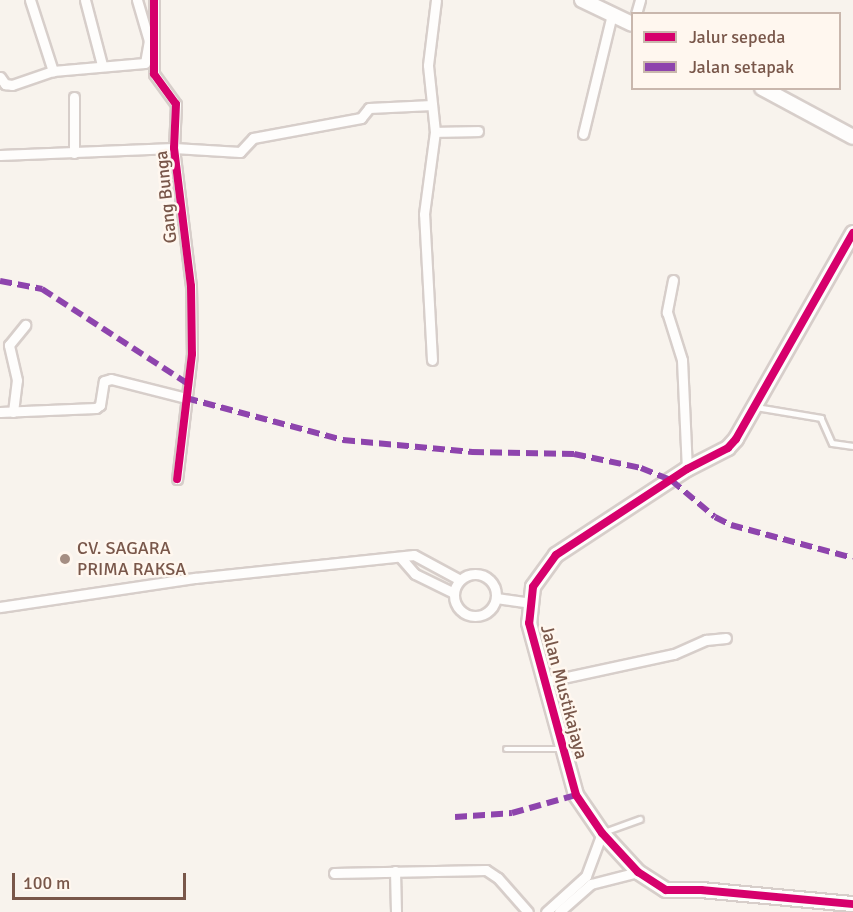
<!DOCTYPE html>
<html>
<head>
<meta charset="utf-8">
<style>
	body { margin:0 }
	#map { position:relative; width:853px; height:912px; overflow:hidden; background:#f8f3ed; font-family:Signika,sans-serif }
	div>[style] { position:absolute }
	.roads { filter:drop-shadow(2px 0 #d7ceca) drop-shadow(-2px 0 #d7ceca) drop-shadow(0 2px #d7ceca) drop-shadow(0 -2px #d7ceca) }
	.lane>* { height:4.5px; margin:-2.25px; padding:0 2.25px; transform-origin:2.25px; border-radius:2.25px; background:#fefdfc }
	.street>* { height:9px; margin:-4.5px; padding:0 4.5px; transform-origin:4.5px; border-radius:4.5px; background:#fefdfc }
	.street>.ring { margin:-4.5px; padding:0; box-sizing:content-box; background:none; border:9px solid #fefdfc; border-radius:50% }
	.secondary>* { height:14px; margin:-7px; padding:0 7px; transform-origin:7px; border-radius:7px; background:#fefdfc }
	.quiet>* { height:6px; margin-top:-3px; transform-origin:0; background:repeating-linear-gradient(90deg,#8e44ad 0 12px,transparent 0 18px) }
	.cycleway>* { height:8px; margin:-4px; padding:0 4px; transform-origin:4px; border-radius:4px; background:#d6006c }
	.dots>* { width:16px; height:16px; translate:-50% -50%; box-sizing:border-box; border:3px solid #fff7ef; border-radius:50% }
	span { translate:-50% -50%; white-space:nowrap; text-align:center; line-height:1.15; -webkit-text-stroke:5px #fff7ef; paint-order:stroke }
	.street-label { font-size:18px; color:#79574a }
	.poi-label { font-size:18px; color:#79574a }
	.left { translate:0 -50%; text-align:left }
	.legend { position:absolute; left:631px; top:12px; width:210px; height:78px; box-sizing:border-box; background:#fff7ef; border:2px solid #c9b7ad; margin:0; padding:8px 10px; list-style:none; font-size:18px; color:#79574a }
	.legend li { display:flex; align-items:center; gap:12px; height:30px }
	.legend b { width:30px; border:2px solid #c9b7ad }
	.scale { position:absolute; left:12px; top:873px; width:174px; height:27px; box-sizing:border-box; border:3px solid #79574a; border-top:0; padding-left:8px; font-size:18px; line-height:21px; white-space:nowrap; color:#79574a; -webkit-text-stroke:4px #fff7ef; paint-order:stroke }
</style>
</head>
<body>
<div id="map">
	<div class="roads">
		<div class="lane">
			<i style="left:756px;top:407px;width:66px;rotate:9.6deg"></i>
			<i style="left:821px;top:418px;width:27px;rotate:66deg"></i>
			<i style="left:832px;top:443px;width:21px;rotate:8deg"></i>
			<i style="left:506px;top:749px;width:54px"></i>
			<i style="left:604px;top:832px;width:38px;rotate:-20deg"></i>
		</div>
		<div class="street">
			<i style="left:30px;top:0;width:75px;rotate:72.1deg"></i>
			<i style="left:85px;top:0;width:67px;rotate:75.3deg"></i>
			<i style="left:154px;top:0;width:74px;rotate:90deg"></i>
			<i style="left:154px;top:74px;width:37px;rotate:54deg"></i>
			<i style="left:176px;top:104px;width:44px;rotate:92.6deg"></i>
			<i style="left:174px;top:148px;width:139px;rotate:83deg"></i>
			<i style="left:191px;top:286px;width:68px;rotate:89.2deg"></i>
			<i style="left:192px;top:354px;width:126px;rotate:96.8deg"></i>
			<i style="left:636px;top:14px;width:15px;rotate:-74deg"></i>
			<i style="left:0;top:77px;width:9px;rotate:54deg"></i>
			<i style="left:5px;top:84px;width:7px;rotate:8deg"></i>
			<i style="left:12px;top:85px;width:43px;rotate:-18.9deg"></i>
			<i style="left:53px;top:71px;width:92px;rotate:-5deg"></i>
			<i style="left:145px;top:63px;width:22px;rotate:-80deg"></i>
			<i style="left:149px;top:41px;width:43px;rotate:-106.3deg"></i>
			<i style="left:435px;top:132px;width:43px;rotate:-1.3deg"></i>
			<i style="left:583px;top:134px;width:123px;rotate:-76.4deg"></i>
			<i style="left:74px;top:153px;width:56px;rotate:-90deg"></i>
			<i style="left:0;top:155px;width:174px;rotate:-2.3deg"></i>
			<i style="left:174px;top:148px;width:66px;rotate:3.5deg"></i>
			<i style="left:240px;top:152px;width:19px;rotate:-47deg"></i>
			<i style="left:253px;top:138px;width:110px;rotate:-10.5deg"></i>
			<i style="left:361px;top:118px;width:13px;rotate:-51deg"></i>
			<i style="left:369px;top:108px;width:63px;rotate:-2.7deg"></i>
			<i style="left:673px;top:280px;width:33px;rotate:101deg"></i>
			<i style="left:667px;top:312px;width:50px;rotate:72.6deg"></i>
			<i style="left:682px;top:360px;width:109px;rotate:87.4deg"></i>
			<i style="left:432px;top:360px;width:146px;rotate:-93.1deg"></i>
			<i style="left:424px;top:214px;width:83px;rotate:-82.4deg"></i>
			<i style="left:435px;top:132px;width:67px;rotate:-96deg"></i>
			<i style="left:428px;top:65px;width:65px;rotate:-83deg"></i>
			<i style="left:0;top:412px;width:96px;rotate:-2.4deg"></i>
			<i style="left:96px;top:408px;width:5px;rotate:-37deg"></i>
			<i style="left:100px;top:405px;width:24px;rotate:-81deg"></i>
			<i style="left:104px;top:381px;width:7px;rotate:-16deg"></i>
			<i style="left:111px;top:379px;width:77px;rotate:14.2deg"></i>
			<i style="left:13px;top:412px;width:32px;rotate:-83deg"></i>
			<i style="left:17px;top:380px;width:36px;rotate:-103deg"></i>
			<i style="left:9px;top:345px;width:26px;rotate:-51deg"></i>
			<i style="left:401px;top:558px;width:21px;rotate:49deg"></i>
			<i style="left:415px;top:574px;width:43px;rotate:26deg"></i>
			<i class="ring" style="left:454px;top:574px;width:33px;height:33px"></i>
			<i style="left:496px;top:598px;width:34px;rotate:8deg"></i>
			<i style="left:0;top:607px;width:197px;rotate:-8.5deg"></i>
			<i style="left:195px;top:578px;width:220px;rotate:-6deg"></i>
			<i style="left:414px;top:555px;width:52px;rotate:28.5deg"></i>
			<i style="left:544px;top:682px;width:133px;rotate:-12.2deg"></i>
			<i style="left:674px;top:654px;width:35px;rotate:-24deg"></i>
			<i style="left:706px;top:640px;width:20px;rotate:-6deg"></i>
			<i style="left:395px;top:871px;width:41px;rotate:88.6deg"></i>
			<i style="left:334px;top:873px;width:152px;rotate:-1.1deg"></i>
			<i style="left:486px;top:870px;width:14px;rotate:34deg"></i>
			<i style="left:498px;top:878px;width:45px;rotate:48.6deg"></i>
			<i style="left:546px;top:912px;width:54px;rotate:-42deg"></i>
			<i style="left:586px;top:876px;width:46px;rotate:-69.6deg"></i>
			<i style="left:559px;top:912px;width:43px;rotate:-41.2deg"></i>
			<i style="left:591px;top:884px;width:49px;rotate:-14.3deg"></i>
		</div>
		<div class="secondary">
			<i style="left:582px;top:0;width:55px;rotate:25.6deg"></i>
			<i style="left:762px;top:88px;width:103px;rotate:28.3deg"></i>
			<i style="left:853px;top:233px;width:237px;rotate:119.6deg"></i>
			<i style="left:736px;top:439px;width:12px;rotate:132deg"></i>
			<i style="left:728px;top:448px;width:46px;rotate:152.9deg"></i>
			<i style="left:687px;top:469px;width:157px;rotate:146.7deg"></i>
			<i style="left:556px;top:555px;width:39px;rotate:126deg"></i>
			<i style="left:533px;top:587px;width:36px;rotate:96deg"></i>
			<i style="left:529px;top:623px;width:178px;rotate:74.7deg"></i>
			<i style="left:576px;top:795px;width:46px;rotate:55.6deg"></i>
			<i style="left:602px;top:833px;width:53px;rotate:47.3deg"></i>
			<i style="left:638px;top:872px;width:33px;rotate:33deg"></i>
			<i style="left:666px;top:890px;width:35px"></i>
			<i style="left:701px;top:890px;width:153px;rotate:5.3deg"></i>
		</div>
	</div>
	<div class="quiet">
		<i style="left:0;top:281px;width:43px;rotate:10.8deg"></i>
		<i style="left:42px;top:289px;width:173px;rotate:33deg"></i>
		<i style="left:186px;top:398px;width:163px;rotate:15deg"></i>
		<i style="left:343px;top:440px;width:130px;rotate:5.3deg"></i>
		<i style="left:472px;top:452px;width:102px;rotate:1.1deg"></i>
		<i style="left:574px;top:454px;width:68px;rotate:11.8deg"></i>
		<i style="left:641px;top:468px;width:32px;rotate:22deg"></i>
		<i style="left:671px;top:480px;width:57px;rotate:40.1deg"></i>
		<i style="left:715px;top:517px;width:18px;rotate:27deg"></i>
		<i style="left:731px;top:525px;width:126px;rotate:15.1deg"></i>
		<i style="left:455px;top:817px;width:57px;rotate:-4deg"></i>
		<i style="left:512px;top:813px;width:66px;rotate:-15.7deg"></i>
	</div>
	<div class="cycleway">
		<i style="left:154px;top:0;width:74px;rotate:90deg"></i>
		<i style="left:154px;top:74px;width:37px;rotate:54deg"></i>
		<i style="left:176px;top:104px;width:44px;rotate:92.6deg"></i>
		<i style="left:174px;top:148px;width:139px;rotate:83deg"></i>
		<i style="left:191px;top:286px;width:68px;rotate:89.2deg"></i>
		<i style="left:192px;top:354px;width:126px;rotate:96.8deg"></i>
		<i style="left:853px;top:233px;width:237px;rotate:119.6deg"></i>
		<i style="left:736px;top:439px;width:12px;rotate:132deg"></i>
		<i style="left:728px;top:448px;width:46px;rotate:152.9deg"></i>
		<i style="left:687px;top:469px;width:157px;rotate:146.7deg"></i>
		<i style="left:556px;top:555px;width:39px;rotate:126deg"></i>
		<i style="left:533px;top:587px;width:36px;rotate:96deg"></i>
		<i style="left:529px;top:623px;width:178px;rotate:74.7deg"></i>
		<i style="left:576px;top:795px;width:46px;rotate:55.6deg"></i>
		<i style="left:602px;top:833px;width:53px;rotate:47.3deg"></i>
		<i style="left:638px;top:872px;width:33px;rotate:33deg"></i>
		<i style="left:666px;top:890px;width:35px"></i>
		<i style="left:701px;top:890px;width:153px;rotate:5.3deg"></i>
	</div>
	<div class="dots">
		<i style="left:65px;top:559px;background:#a58e83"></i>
	</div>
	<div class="street-label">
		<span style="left:166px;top:197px;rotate:-96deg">Gang Bunga</span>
		<span style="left:564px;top:692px;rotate:75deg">Jalan Mustikajaya</span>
	</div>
	<div class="poi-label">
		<span class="left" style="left:77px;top:559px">CV. SAGARA<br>PRIMA RAKSA</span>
	</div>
	<ul class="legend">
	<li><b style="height:8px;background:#d6006c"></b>Jalur sepeda</li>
	<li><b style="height:8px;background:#8e44ad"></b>Jalan setapak</li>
	</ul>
	<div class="scale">100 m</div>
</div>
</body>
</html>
